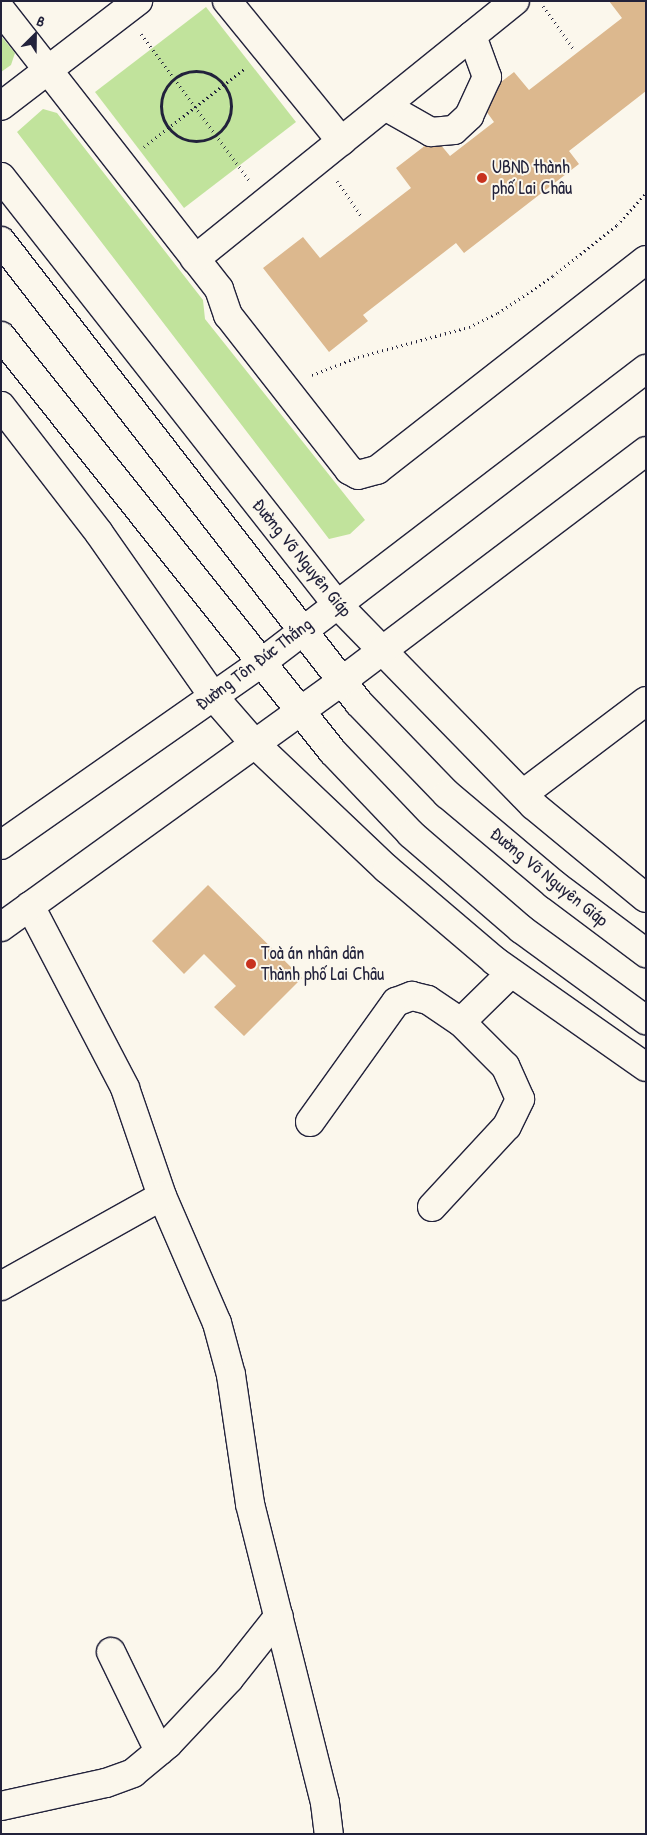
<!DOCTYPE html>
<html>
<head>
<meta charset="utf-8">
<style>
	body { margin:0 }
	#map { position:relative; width:647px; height:1835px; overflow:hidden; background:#fbf7ec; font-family:"Patrick Hand",sans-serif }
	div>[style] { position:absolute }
	.green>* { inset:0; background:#c1e39c }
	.building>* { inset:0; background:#dcb88e }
	.path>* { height:3px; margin-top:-1.5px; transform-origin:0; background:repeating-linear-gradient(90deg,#22223b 0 1px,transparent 0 5px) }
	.path>.ring { margin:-1.5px; padding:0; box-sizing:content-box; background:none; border:3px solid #22223b; border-radius:50% }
	.roads { filter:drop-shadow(1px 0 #22223b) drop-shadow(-1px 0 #22223b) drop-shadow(0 1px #22223b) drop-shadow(0 -1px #22223b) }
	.minor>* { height:28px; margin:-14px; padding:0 14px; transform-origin:14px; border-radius:14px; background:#fbf7ec }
	.highway>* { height:28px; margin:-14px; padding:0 14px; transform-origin:14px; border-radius:14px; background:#fbf7ec }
	.dots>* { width:14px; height:14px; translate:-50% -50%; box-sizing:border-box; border:2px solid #fbf7ec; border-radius:50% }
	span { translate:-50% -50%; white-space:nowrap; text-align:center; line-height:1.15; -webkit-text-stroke:4px #fbf7ec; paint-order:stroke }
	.poi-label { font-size:18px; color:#22223b }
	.left { translate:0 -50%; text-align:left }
	.street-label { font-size:18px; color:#22223b }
	.frame { position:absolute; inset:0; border:2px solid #22223b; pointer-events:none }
	.north { position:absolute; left:10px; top:10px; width:50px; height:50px; -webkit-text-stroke:4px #fbf7ec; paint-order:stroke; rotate:23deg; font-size:14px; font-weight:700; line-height:20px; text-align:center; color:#22223b }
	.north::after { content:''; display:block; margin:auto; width:18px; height:22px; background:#22223b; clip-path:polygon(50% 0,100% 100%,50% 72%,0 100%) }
</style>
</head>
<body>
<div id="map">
	<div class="green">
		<i style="clip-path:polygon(206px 7px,296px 122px,184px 208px,95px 92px)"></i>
		<i style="clip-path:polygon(1px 36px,15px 53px,11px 65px,1px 72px)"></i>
		<i style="clip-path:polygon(43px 109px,57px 113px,203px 300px,205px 319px,365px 520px,350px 534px,329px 539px,17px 132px)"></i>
	</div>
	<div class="building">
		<i style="clip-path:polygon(609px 1px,646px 1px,646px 91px,569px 151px,579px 164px,464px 253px,456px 243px,363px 315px,368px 321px,329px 352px,263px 268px,303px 237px,320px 258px,411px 188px,396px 168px,435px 138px,450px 156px,494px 122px,478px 100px,514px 72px,529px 90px,622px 18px)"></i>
		<i style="clip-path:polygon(208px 885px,302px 978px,244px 1036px,214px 1007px,236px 986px,204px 954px,184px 974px,152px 941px)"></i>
	</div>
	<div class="path">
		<i style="left:543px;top:6px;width:52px;rotate:54.5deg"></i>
		<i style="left:141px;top:34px;width:182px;rotate:53.5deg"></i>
		<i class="ring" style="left:161px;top:71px;width:67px;height:67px"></i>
		<i style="left:144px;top:147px;width:128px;rotate:-38deg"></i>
		<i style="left:337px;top:181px;width:44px;rotate:55.2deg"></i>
		<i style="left:312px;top:375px;width:49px;rotate:-21.4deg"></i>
		<i style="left:358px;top:357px;width:115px;rotate:-15.1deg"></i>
		<i style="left:469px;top:327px;width:32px;rotate:-26deg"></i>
		<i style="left:498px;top:313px;width:66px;rotate:-33.9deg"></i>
		<i style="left:553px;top:276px;width:82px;rotate:-38.6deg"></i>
		<i style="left:617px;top:225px;width:43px;rotate:-47.8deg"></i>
	</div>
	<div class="roads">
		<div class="minor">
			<i style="left:227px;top:1px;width:181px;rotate:50.8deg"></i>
			<i style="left:1px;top:10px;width:354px;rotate:52deg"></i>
			<i style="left:219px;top:289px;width:28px;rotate:71deg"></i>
			<i style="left:228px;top:315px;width:197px;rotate:52deg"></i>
			<i style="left:349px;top:470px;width:10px;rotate:29deg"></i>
			<i style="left:358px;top:475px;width:20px;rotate:-15deg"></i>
			<i style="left:377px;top:470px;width:341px;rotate:-38deg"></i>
			<i style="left:1px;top:106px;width:173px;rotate:-37.5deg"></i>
			<i style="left:385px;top:106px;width:53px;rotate:29.5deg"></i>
			<i style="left:431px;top:132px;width:23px;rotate:-5deg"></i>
			<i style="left:454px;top:130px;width:21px;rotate:-43deg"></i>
			<i style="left:469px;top:116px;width:43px;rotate:-65.2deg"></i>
			<i style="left:487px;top:77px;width:44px;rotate:-110.1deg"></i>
			<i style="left:1px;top:177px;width:541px;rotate:51.84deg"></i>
			<i style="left:335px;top:602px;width:284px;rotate:45.7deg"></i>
			<i style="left:533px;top:805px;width:146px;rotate:39.5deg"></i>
			<i style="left:195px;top:259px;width:411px;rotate:-38.9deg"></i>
			<i style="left:1px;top:406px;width:160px;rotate:52.3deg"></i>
			<i style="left:99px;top:533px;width:199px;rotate:55deg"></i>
			<i style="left:213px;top:696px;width:62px;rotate:48.9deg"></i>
			<i style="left:254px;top:743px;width:183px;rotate:43.5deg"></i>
			<i style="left:387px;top:869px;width:142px;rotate:40.4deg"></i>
			<i style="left:495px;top:961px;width:184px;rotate:35.1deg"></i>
			<i style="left:523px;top:794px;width:154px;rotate:-37.1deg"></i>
			<i style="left:1px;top:845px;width:317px;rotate:-35deg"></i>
			<i style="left:261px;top:663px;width:484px;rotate:-37.4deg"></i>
			<i style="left:30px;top:906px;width:205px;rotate:62.4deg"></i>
			<i style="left:125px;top:1088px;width:114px;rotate:71.1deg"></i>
			<i style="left:162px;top:1196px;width:138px;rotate:66.6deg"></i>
			<i style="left:217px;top:1323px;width:54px;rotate:74.9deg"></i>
			<i style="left:231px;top:1375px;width:130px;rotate:81.6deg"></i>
			<i style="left:250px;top:1504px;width:308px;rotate:75.9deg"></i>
			<i style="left:325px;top:1803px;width:31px;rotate:83deg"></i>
			<i style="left:1px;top:927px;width:420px;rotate:-35.8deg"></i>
			<i style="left:342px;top:681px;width:381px;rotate:-37.1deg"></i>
			<i style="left:310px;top:1122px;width:148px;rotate:-54.4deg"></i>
			<i style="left:396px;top:1002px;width:17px;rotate:-21deg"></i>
			<i style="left:412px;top:996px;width:16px;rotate:14deg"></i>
			<i style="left:428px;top:1000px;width:40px;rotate:34deg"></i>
			<i style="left:461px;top:1022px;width:70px;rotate:-44.4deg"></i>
			<i style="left:432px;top:1207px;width:110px;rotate:-47.2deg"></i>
			<i style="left:507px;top:1126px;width:30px;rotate:-64deg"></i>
			<i style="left:520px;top:1099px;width:36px;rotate:-114deg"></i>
			<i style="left:505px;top:1066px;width:62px;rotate:-135deg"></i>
			<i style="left:1px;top:1286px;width:184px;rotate:-29.2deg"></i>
			<i style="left:111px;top:1652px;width:110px;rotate:64.1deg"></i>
			<i style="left:1px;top:1806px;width:107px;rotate:-12.4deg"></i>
			<i style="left:106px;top:1783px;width:29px;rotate:-20deg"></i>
			<i style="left:133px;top:1773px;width:45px;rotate:-39.6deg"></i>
			<i style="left:168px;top:1744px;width:89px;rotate:-46.8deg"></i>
			<i style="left:229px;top:1679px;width:80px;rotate:-51.6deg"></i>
		</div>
		<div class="highway">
			<i style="left:1px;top:241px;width:584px;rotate:52.23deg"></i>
			<i style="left:359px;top:703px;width:127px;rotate:46deg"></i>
			<i style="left:447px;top:794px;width:141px;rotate:40.1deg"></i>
			<i style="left:555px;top:885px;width:114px;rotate:36.8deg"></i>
			<i style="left:1px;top:336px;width:532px;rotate:51.41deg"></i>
			<i style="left:333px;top:752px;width:113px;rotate:46.4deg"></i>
			<i style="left:411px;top:834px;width:145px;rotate:40.8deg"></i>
			<i style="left:521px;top:929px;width:155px;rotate:36.1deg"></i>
		</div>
	</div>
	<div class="dots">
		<i style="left:482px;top:178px;background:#c8321e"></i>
		<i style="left:251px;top:964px;background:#c8321e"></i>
	</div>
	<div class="poi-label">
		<span class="left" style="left:492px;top:178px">UBND thành<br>phố Lai Châu</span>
		<span class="left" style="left:261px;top:964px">Toà án nhân dân<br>Thành phố Lai Châu</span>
	</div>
	<div class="street-label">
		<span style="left:302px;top:558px;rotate:51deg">Đường Võ Nguyên Giáp</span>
		<span style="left:254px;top:664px;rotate:-37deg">Đường Tôn Đức Thắng</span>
		<span style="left:549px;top:877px;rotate:39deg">Đường Võ Nguyên Giáp</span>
	</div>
	<div class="frame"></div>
	<div class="north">B</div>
</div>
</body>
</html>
